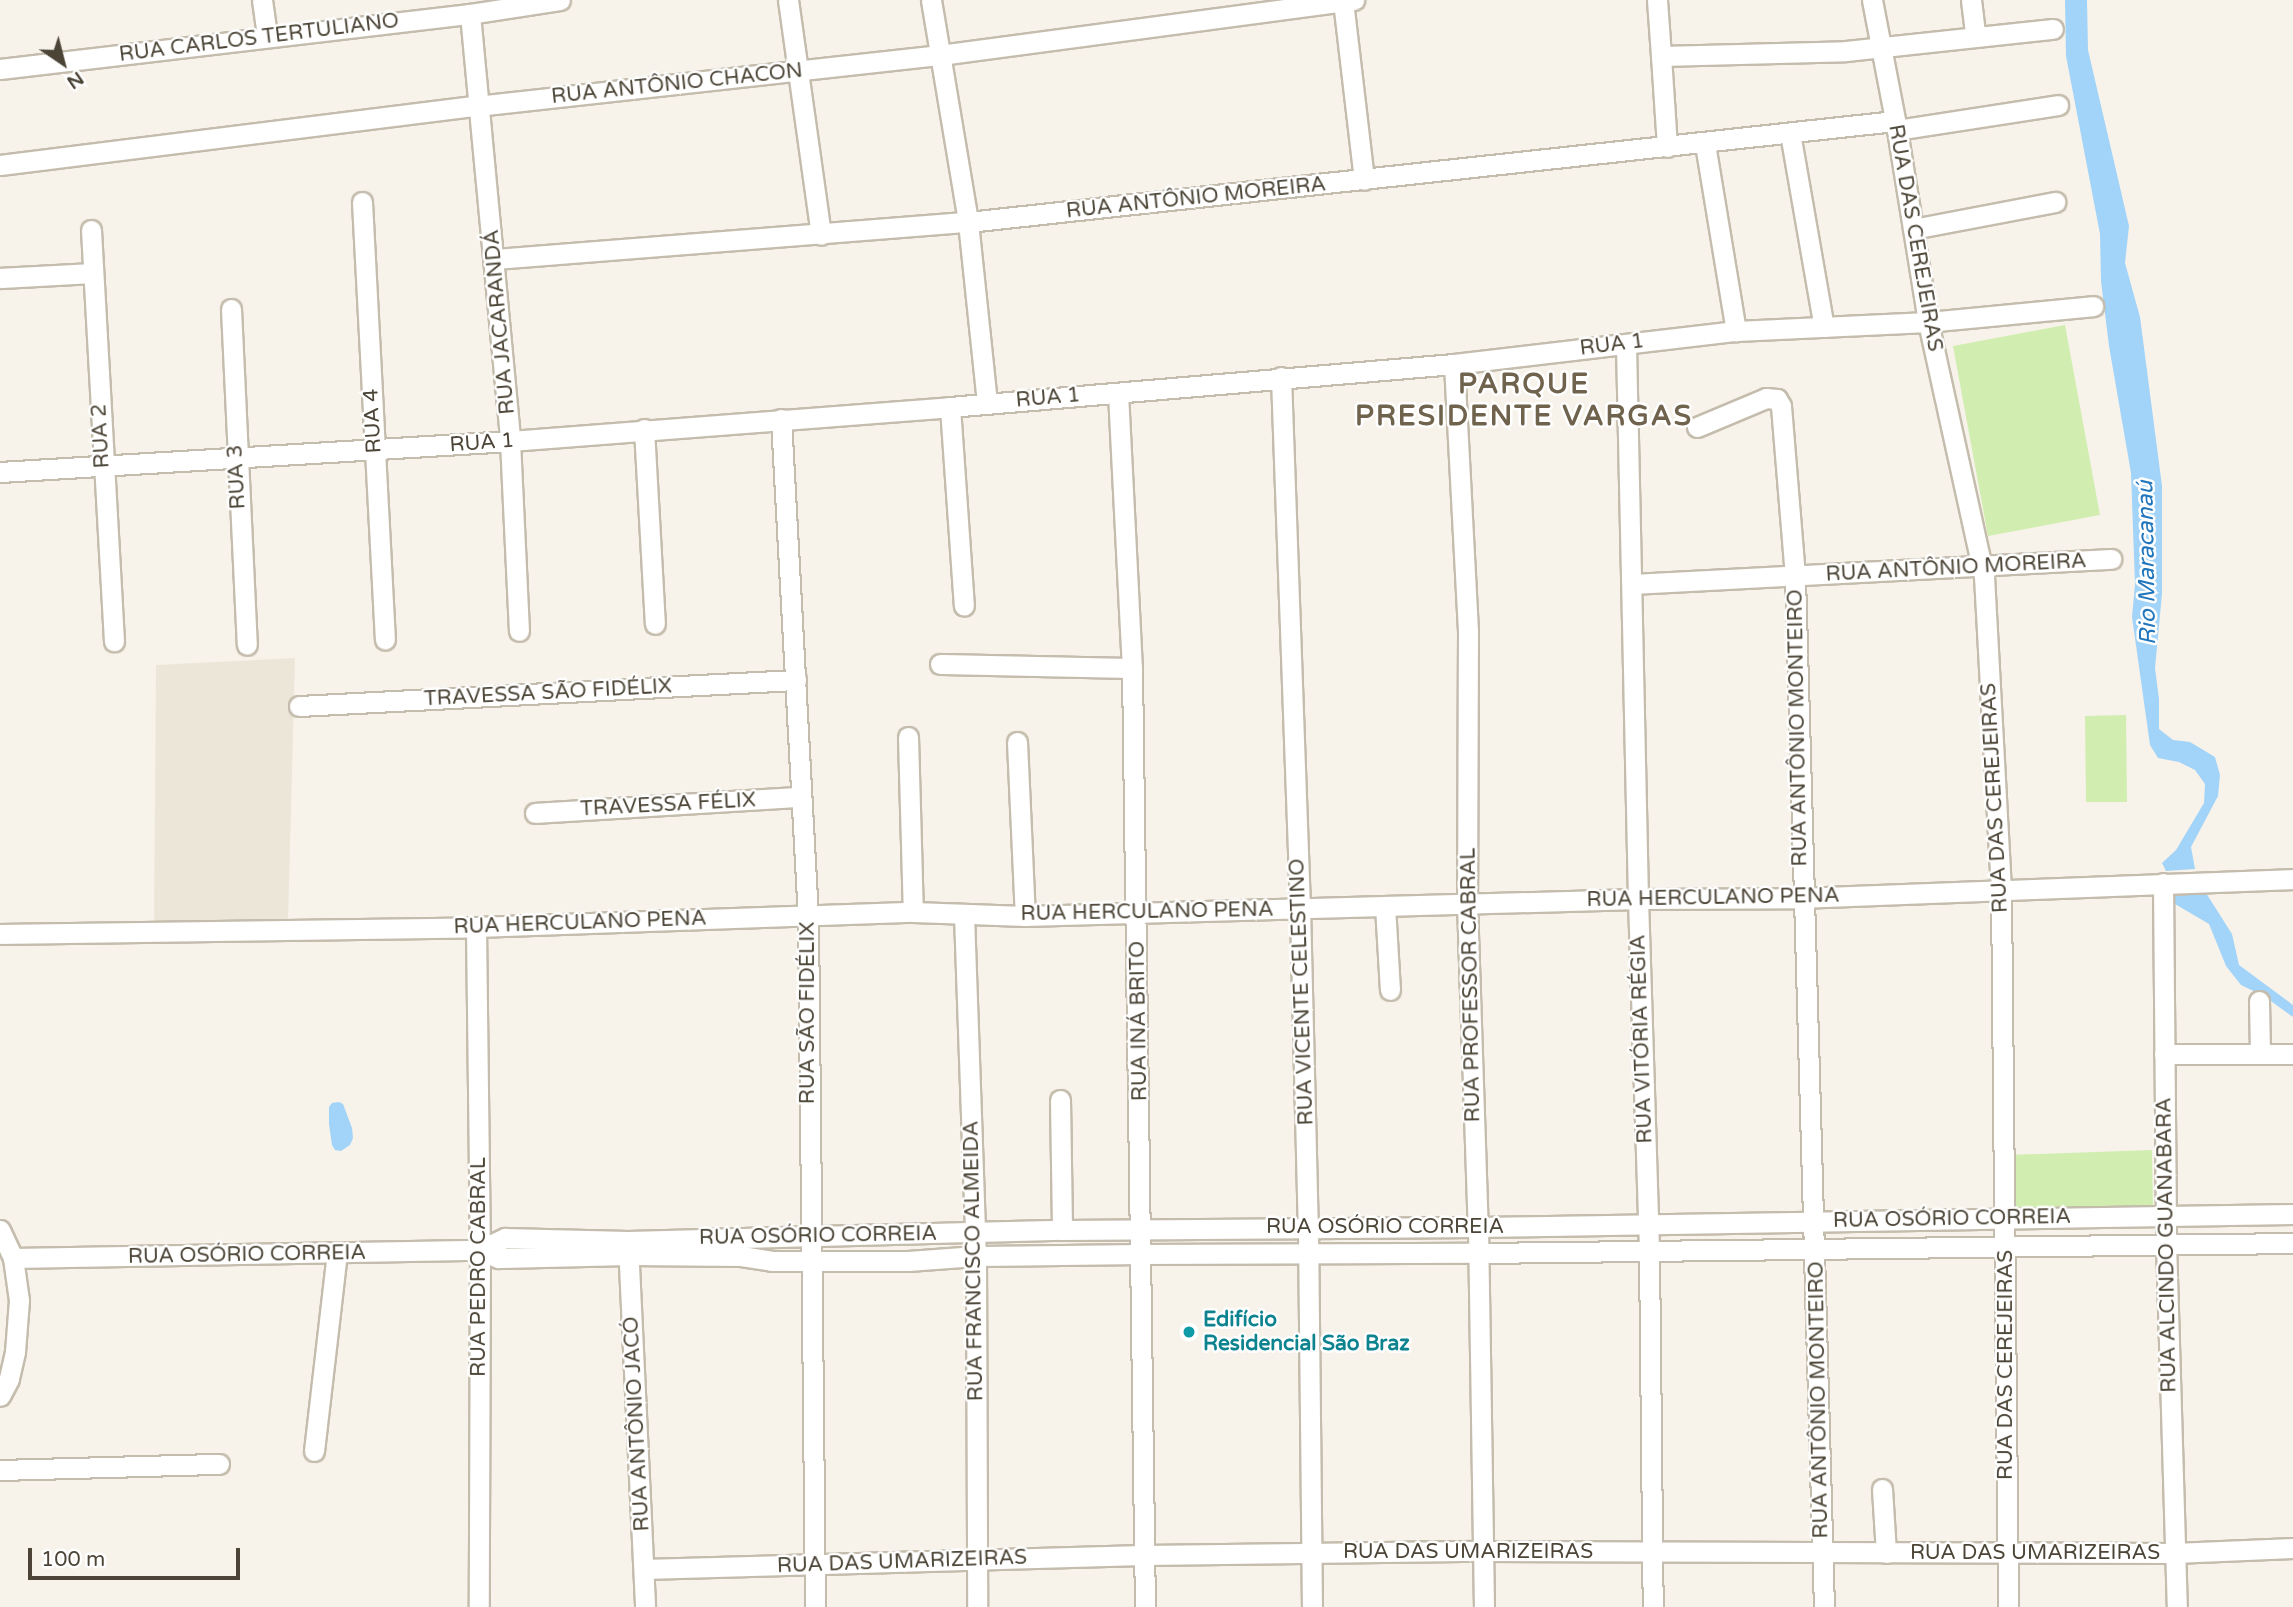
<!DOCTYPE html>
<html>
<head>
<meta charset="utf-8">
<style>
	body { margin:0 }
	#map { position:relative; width:2293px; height:1607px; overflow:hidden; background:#f7f3eb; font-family:"Varela Round",sans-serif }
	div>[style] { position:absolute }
	.residential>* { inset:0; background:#ebe6d8 }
	.green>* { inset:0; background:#d1eeb0 }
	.water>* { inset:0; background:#a2d3f8 }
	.roads { filter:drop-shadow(2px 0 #c4bcac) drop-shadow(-2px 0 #c4bcac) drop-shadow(0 2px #c4bcac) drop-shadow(0 -2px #c4bcac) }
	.minor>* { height:19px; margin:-9.5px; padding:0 9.5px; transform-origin:9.5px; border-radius:9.5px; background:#fff }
	.dots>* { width:19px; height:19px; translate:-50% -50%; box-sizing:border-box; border:4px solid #fff; border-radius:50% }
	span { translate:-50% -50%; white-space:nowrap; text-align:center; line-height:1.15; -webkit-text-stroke:5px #fff; paint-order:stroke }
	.street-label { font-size:21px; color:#4c4537 }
	.culture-label { font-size:21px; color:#0d838f; font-weight:700 }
	.left { translate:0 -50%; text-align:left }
	.water-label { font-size:23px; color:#2277bc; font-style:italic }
	.district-label { font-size:28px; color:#70634d; font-weight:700; letter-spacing:2px }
	.north { position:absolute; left:28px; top:28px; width:70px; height:70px; -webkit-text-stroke:5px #fff; paint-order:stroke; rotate:145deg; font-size:19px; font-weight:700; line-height:28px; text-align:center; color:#4c4537 }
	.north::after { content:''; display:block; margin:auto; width:24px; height:32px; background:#4c4537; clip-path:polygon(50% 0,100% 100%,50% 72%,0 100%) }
	.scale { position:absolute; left:28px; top:1548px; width:212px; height:32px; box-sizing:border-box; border:4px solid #4c4537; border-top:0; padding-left:9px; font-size:21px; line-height:24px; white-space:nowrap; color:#4c4537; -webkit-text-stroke:5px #fff; paint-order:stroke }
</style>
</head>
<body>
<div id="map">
	<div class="residential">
		<i style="clip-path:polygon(295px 658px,288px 922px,154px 924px,156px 665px)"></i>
	</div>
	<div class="green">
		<i style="clip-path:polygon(2065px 325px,2100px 515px,1988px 536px,1953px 346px)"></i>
		<i style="clip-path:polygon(2126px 715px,2127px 802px,2086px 802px,2085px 716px)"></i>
		<i style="clip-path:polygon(2152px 1150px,2153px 1210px,2007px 1213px,2008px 1155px)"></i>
	</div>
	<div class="water">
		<i style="clip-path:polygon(2065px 0,2087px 0,2088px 50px,2129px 226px,2125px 263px,2140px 317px,2162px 486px,2162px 594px,2155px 668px,2159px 699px,2159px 729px,2173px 740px,2190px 742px,2215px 757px,2220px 775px,2218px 796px,2191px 847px,2195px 869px,2166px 871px,2162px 863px,2176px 850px,2204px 803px,2205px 784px,2195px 770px,2179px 762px,2158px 758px,2150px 745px,2132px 617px,2135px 584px,2131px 473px,2109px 346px,2101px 281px,2100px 234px,2066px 56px)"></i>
		<i style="clip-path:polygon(2206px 893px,2232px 934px,2239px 965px,2293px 1005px,2293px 1017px,2264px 996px,2241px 985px,2226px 966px,2209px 924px,2175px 904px,2175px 896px)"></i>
		<i style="clip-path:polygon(339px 1102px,343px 1104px,352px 1128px,353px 1138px,350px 1145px,341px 1151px,335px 1150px,332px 1145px,329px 1124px,329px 1107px,332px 1103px)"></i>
	</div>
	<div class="roads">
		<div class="minor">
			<i style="left:262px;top:0;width:36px;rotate:82deg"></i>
			<i style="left:788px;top:0;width:237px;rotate:82deg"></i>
			<i style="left:931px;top:0;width:225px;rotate:80.5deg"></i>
			<i style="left:968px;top:222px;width:182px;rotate:84deg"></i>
			<i style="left:1657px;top:0;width:56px;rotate:85.9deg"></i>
			<i style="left:1661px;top:56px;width:185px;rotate:-1.5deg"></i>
			<i style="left:1846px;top:51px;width:208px;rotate:-6.1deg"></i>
			<i style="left:1872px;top:0;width:132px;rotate:79.1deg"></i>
			<i style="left:1897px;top:130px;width:194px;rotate:80.8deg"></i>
			<i style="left:1928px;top:322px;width:260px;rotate:77.6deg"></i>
			<i style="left:1984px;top:576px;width:316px;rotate:86.9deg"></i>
			<i style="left:2001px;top:892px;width:715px;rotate:89.44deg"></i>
			<i style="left:1971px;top:0;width:35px;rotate:83deg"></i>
			<i style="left:1343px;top:1px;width:180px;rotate:83.3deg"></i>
			<i style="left:470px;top:14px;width:429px;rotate:84.6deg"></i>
			<i style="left:510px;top:441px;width:190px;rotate:87.3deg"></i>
			<i style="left:1661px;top:56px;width:91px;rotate:86.2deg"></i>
			<i style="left:0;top:69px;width:473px;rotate:-6.7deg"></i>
			<i style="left:470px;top:14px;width:91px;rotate:-8.8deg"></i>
			<i style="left:1897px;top:130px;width:163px;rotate:-8.8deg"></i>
			<i style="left:1790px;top:133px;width:197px;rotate:80.1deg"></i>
			<i style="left:1705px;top:144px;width:190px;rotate:80.6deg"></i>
			<i style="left:0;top:165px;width:481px;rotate:-7.1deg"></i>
			<i style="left:477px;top:106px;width:466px;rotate:-6.3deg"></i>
			<i style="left:940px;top:55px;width:418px;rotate:-7.6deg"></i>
			<i style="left:362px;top:202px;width:438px;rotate:87deg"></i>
			<i style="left:1913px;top:229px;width:145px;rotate:-10.8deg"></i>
			<i style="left:91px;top:230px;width:412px;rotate:86.8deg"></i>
			<i style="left:495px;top:259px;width:474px;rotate:-4.5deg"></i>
			<i style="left:968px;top:222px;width:932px;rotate:-6.22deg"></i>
			<i style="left:0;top:278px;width:93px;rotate:-3.1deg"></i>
			<i style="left:231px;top:309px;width:336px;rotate:87.3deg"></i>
			<i style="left:1626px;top:345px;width:554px;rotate:88.76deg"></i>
			<i style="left:1638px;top:899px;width:351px;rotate:88.2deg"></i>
			<i style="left:1649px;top:1250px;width:357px;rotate:89.4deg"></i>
			<i style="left:1454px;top:364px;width:267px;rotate:87deg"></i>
			<i style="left:1468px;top:631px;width:272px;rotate:90.2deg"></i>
			<i style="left:1467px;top:903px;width:324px;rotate:88.1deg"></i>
			<i style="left:1478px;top:1227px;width:380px;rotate:89.1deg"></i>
			<i style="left:1281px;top:377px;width:531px;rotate:87.95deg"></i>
			<i style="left:1300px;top:908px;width:319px;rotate:88.6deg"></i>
			<i style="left:1308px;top:1227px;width:380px;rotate:89.4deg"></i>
			<i style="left:1118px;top:393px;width:275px;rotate:87.1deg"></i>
			<i style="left:1132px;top:668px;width:939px;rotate:89.21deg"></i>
			<i style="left:950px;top:407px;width:199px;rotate:86deg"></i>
			<i style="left:781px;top:419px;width:497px;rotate:86.9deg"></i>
			<i style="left:808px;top:915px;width:692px;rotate:89.42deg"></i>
			<i style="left:1697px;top:427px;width:75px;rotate:-22.8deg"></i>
			<i style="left:1766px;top:398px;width:11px;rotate:5deg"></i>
			<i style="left:1777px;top:399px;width:8px;rotate:60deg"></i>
			<i style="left:1781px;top:406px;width:172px;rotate:85.3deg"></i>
			<i style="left:1795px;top:577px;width:1030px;rotate:88.39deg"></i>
			<i style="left:644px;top:429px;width:195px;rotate:86.8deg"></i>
			<i style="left:0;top:472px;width:511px;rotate:-3.48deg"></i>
			<i style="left:510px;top:441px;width:441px;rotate:-4.4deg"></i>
			<i style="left:950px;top:407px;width:506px;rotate:-4.88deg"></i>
			<i style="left:1454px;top:364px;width:284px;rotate:-6.7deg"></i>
			<i style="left:1736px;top:331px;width:192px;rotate:-2.7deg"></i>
			<i style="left:1928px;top:322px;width:166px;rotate:-5.5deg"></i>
			<i style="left:1632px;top:584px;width:480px;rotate:-3deg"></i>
			<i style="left:940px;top:664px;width:192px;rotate:1.2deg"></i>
			<i style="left:299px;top:706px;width:498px;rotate:-3deg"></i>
			<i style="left:908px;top:737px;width:175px;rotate:88.4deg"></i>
			<i style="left:1017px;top:742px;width:174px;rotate:87.4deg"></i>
			<i style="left:535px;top:813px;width:265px;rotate:-3.5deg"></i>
			<i style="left:2163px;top:883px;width:359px;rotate:89.5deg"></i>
			<i style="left:2166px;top:1242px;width:365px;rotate:88.3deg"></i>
			<i style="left:1385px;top:906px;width:84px;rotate:86.6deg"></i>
			<i style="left:964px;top:915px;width:341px;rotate:88deg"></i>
			<i style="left:976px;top:1256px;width:351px;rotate:89.8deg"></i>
			<i style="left:476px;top:927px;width:323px;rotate:89.3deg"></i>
			<i style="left:480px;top:1250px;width:357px;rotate:90.2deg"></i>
			<i style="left:0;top:934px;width:476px;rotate:-0.8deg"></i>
			<i style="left:476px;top:927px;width:437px;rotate:-2deg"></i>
			<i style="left:913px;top:912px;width:112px;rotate:2deg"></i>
			<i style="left:1025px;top:916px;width:613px;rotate:-1.59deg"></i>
			<i style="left:1638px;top:899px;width:164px;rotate:-0.3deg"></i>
			<i style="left:1802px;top:898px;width:491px;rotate:-2.2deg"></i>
			<i style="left:2259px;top:1001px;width:52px;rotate:88.9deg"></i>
			<i style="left:2164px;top:1054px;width:129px"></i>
			<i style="left:1060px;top:1100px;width:130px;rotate:89.1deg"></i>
			<i style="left:0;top:1230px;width:31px;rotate:65deg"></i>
			<i style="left:13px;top:1258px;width:42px;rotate:81.9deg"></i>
			<i style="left:19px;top:1300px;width:52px;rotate:94.4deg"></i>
			<i style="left:15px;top:1352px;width:28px;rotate:103deg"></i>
			<i style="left:9px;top:1379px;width:19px;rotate:118deg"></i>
			<i style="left:628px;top:1244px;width:363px;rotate:87.3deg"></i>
			<i style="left:480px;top:1250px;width:20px;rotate:24deg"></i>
			<i style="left:498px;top:1258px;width:131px;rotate:-1.3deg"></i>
			<i style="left:629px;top:1255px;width:112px;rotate:0.5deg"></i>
			<i style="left:741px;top:1256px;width:30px;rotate:9deg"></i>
			<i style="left:771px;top:1261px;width:137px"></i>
			<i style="left:908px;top:1261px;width:68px;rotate:-4.2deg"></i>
			<i style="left:976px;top:1256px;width:165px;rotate:-0.7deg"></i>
			<i style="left:1141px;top:1254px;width:337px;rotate:-0.2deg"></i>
			<i style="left:1478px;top:1253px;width:815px;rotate:-0.7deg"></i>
			<i style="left:13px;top:1258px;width:467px;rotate:-1deg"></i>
			<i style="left:480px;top:1250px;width:28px;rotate:-26deg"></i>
			<i style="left:505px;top:1238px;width:123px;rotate:1.4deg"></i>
			<i style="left:628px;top:1241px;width:434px;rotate:-1.5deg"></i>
			<i style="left:1062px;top:1230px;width:416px;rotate:-0.4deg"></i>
			<i style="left:1478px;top:1227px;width:815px;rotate:-0.91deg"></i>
			<i style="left:314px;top:1451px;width:199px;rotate:-83.4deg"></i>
			<i style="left:0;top:1470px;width:219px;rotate:-1.6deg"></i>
			<i style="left:1882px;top:1489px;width:64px;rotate:86.4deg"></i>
			<i style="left:644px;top:1569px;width:499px;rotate:-1.6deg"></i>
			<i style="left:1143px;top:1555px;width:340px;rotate:-0.7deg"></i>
			<i style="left:1483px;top:1551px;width:691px;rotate:0.17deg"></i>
			<i style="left:2174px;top:1553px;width:119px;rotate:-2.4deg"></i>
		</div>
	</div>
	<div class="dots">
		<i style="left:1189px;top:1332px;background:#0f9aa8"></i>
	</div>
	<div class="street-label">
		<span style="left:259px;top:38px;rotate:-7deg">RUA CARLOS TERTULIANO</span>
		<span style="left:677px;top:84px;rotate:-6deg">RUA ANTÔNIO CHACON</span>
		<span style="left:1196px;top:198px;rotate:-6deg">RUA ANTÔNIO MOREIRA</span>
		<span style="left:1915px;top:238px;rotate:80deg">RUA DAS CEREJEIRAS</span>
		<span style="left:500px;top:322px;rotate:-95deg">RUA JACARANDÁ</span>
		<span style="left:1612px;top:345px;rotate:-7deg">RUA 1</span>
		<span style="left:1048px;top:398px;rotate:-5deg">RUA 1</span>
		<span style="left:373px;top:421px;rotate:-93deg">RUA 4</span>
		<span style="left:101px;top:436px;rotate:-93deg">RUA 2</span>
		<span style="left:482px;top:443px;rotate:-4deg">RUA 1</span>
		<span style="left:237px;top:477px;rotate:-93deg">RUA 3</span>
		<span style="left:1956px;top:568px;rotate:-3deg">RUA ANTÔNIO MOREIRA</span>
		<span style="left:548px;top:693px;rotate:-3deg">TRAVESSA SÃO FIDÉLIX</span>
		<span style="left:1798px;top:728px;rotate:-91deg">RUA ANTÔNIO MONTEIRO</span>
		<span style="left:1995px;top:798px;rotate:-93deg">RUA DAS CEREJEIRAS</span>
		<span style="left:668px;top:805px;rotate:-3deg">TRAVESSA FÉLIX</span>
		<span style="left:1713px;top:898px;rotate:-1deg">RUA HERCULANO PENA</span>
		<span style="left:1147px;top:912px;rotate:-1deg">RUA HERCULANO PENA</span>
		<span style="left:580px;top:923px;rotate:-2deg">RUA HERCULANO PENA</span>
		<span style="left:1471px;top:985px;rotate:-91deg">RUA PROFESSOR CABRAL</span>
		<span style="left:1302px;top:992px;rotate:-92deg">RUA VICENTE CELESTINO</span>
		<span style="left:808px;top:1013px;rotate:-90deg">RUA SÃO FIDÉLIX</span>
		<span style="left:1139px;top:1021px;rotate:-91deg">RUA INÁ BRITO</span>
		<span style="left:1642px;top:1039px;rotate:-92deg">RUA VITÓRIA RÉGIA</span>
		<span style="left:1952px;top:1219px;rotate:-1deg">RUA OSÓRIO CORREIA</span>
		<span style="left:1385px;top:1227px">RUA OSÓRIO CORREIA</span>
		<span style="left:818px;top:1236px;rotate:-1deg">RUA OSÓRIO CORREIA</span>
		<span style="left:2167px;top:1245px;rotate:-91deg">RUA ALCINDO GUANABARA</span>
		<span style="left:247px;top:1255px;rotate:-1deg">RUA OSÓRIO CORREIA</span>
		<span style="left:974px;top:1261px;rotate:-91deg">RUA FRANCISCO ALMEIDA</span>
		<span style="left:479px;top:1267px;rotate:-90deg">RUA PEDRO CABRAL</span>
		<span style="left:2006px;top:1365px;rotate:-90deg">RUA DAS CEREJEIRAS</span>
		<span style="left:1819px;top:1400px;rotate:-91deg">RUA ANTÔNIO MONTEIRO</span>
		<span style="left:637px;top:1424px;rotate:-93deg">RUA ANTÔNIO JACÓ</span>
		<span style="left:1468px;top:1552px">RUA DAS UMARIZEIRAS</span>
		<span style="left:2035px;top:1553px">RUA DAS UMARIZEIRAS</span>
		<span style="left:902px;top:1562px;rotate:-2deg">RUA DAS UMARIZEIRAS</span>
	</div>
	<div class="culture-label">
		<span class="left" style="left:1203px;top:1332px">Edifício<br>Residencial São Braz</span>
	</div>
	<div class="water-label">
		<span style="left:2147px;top:563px;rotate:-91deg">Rio Maracanaú</span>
	</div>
	<div class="district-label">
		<span style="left:1524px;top:400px">PARQUE<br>PRESIDENTE VARGAS</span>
	</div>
	<div class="north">N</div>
	<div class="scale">100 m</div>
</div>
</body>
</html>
